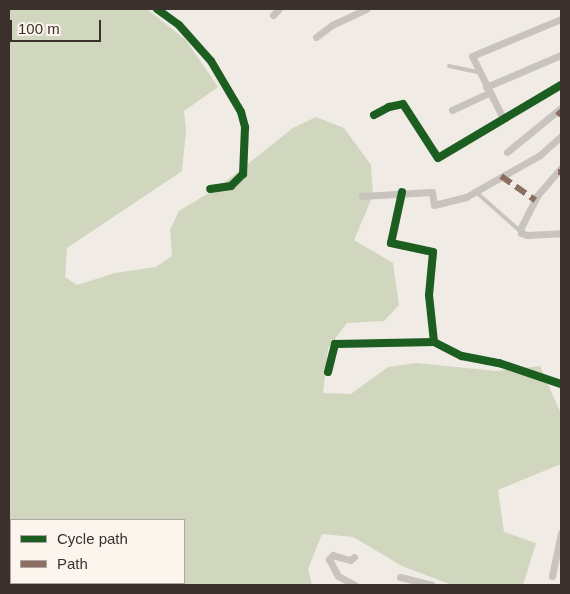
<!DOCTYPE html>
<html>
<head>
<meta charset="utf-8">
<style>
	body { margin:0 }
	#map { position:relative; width:570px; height:594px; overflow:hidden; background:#f0ebe5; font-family:Helvetica,sans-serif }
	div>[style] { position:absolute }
	.green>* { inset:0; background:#d1d6bf }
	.service>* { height:4px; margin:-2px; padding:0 2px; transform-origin:2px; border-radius:2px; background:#c9c3be }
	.minor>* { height:7px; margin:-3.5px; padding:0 3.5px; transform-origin:3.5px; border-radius:3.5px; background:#c9c3be }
	.quiet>* { height:6px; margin-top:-3px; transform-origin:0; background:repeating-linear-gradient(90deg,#8d6e63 0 12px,transparent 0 18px) }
	.cycleway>* { height:8px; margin:-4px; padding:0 4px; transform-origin:4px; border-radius:4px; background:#1b5e20 }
	span { translate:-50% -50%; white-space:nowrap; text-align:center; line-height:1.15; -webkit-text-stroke:4px #fbf5ee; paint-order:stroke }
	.frame { position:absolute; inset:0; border:10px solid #3b302b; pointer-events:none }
	.legend { position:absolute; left:10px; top:519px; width:175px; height:65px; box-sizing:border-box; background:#fbf5ee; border:1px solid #aea6a0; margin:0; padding:6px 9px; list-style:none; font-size:15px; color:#3b302b }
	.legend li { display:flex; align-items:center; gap:10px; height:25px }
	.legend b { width:25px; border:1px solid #aea6a0 }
	.scale { position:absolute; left:10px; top:20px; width:91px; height:22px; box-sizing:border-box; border:2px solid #3b302b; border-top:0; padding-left:6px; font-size:15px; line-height:18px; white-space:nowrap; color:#3b302b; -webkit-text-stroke:4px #fbf5ee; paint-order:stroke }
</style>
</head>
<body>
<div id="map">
	<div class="green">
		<i style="clip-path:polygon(evenodd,9px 9px,147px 9px,186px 40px,218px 87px,184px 111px,186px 131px,182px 171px,67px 248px,65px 277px,77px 285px,115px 273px,156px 267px,172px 256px,170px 230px,179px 211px,219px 187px,293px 128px,316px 117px,344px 128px,371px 165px,373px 195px,354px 240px,393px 263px,399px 305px,384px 321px,347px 323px,328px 348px,323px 393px,351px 394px,388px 367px,416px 363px,496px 371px,540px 366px,561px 414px,561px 464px,498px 490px,504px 532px,536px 543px,523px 585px,452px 585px,402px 566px,353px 537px,322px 534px,308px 569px,312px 585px,9px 585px,9px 9px,11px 520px,184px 520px,184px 583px,11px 583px,11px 520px)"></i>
	</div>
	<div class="service">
		<i style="left:449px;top:66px;width:30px;rotate:12deg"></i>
		<i style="left:476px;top:192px;width:60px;rotate:41.6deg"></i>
	</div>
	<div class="minor">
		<i style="left:157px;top:9px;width:27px;rotate:36deg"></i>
		<i style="left:179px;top:25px;width:48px;rotate:48.4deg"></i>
		<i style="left:211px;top:61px;width:59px;rotate:59.5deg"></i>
		<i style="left:241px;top:112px;width:16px;rotate:75deg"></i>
		<i style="left:245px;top:127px;width:47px;rotate:92.4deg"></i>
		<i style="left:243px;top:174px;width:17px;rotate:135deg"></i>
		<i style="left:231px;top:186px;width:21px;rotate:172deg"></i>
		<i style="left:273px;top:15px;width:8px;rotate:-45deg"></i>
		<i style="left:316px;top:37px;width:20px;rotate:-37deg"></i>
		<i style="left:332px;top:25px;width:38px;rotate:-25deg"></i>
		<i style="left:486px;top:87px;width:82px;rotate:-23.1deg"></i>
		<i style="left:452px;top:110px;width:40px;rotate:-25deg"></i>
		<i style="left:374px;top:115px;width:17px;rotate:-28deg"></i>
		<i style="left:389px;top:107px;width:14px;rotate:-12deg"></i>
		<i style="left:403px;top:104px;width:64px;rotate:57.1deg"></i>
		<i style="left:438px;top:158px;width:143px;rotate:-30.7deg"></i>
		<i style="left:503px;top:118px;width:69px;rotate:-116.6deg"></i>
		<i style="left:472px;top:56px;width:96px;rotate:-22.6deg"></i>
		<i style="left:507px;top:152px;width:70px;rotate:-39.2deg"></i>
		<i style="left:561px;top:168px;width:37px;rotate:131deg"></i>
		<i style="left:537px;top:196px;width:36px;rotate:117deg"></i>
		<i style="left:521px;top:228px;width:5px;rotate:90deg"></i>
		<i style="left:521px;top:233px;width:6px;rotate:18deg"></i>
		<i style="left:527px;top:235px;width:34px;rotate:-3deg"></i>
		<i style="left:362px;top:196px;width:70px;rotate:-3.3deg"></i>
		<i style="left:432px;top:192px;width:13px;rotate:81deg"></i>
		<i style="left:434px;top:205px;width:33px;rotate:-14deg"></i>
		<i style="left:466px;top:197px;width:85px;rotate:-29.6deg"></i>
		<i style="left:540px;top:155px;width:28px;rotate:-42deg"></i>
		<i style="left:434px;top:342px;width:31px;rotate:27deg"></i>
		<i style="left:462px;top:356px;width:38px;rotate:11deg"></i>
		<i style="left:499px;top:363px;width:65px;rotate:18.7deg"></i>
		<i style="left:328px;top:372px;width:29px;rotate:-76deg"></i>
		<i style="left:335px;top:344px;width:99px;rotate:-1.2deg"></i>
		<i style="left:434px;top:342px;width:47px;rotate:-96.1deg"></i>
		<i style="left:429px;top:295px;width:43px;rotate:-84.7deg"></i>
		<i style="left:433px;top:252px;width:43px;rotate:-167.9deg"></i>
		<i style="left:391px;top:243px;width:52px;rotate:-77.8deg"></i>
		<i style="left:354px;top:557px;width:5px;rotate:143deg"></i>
		<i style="left:350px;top:560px;width:18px;rotate:-164deg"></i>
		<i style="left:333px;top:555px;width:6px;rotate:135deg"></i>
		<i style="left:329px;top:559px;width:19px;rotate:62deg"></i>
		<i style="left:338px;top:576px;width:19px;rotate:28deg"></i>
		<i style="left:552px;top:576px;width:44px;rotate:-78.2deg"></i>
		<i style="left:400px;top:577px;width:32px;rotate:14deg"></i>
	</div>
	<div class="quiet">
		<i style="left:557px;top:111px;width:6px;rotate:45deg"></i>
		<i style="left:558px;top:172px;width:3px"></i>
		<i style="left:501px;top:176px;width:42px;rotate:35.2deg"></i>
	</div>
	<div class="cycleway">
		<i style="left:157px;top:9px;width:27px;rotate:36deg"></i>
		<i style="left:179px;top:25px;width:48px;rotate:48.4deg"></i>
		<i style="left:211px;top:61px;width:59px;rotate:59.5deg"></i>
		<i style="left:241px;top:112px;width:16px;rotate:75deg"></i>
		<i style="left:245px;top:127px;width:47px;rotate:92.4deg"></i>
		<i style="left:243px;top:174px;width:17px;rotate:135deg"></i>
		<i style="left:231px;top:186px;width:21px;rotate:172deg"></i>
		<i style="left:374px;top:115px;width:17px;rotate:-28deg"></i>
		<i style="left:389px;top:107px;width:14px;rotate:-12deg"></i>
		<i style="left:403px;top:104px;width:64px;rotate:57.1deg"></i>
		<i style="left:438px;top:158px;width:143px;rotate:-30.7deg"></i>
		<i style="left:434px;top:342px;width:31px;rotate:27deg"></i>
		<i style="left:462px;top:356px;width:38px;rotate:11deg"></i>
		<i style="left:499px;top:363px;width:65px;rotate:18.7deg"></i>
		<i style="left:328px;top:372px;width:29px;rotate:-76deg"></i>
		<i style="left:335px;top:344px;width:99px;rotate:-1.2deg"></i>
		<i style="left:434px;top:342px;width:47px;rotate:-96.1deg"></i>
		<i style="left:429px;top:295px;width:43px;rotate:-84.7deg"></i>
		<i style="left:433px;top:252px;width:43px;rotate:-167.9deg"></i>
		<i style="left:391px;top:243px;width:52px;rotate:-77.8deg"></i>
	</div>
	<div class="frame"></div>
	<ul class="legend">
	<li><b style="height:6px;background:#1b5e20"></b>Cycle path</li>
	<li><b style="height:6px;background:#8d6e63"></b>Path</li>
	</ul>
	<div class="scale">100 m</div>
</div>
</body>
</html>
